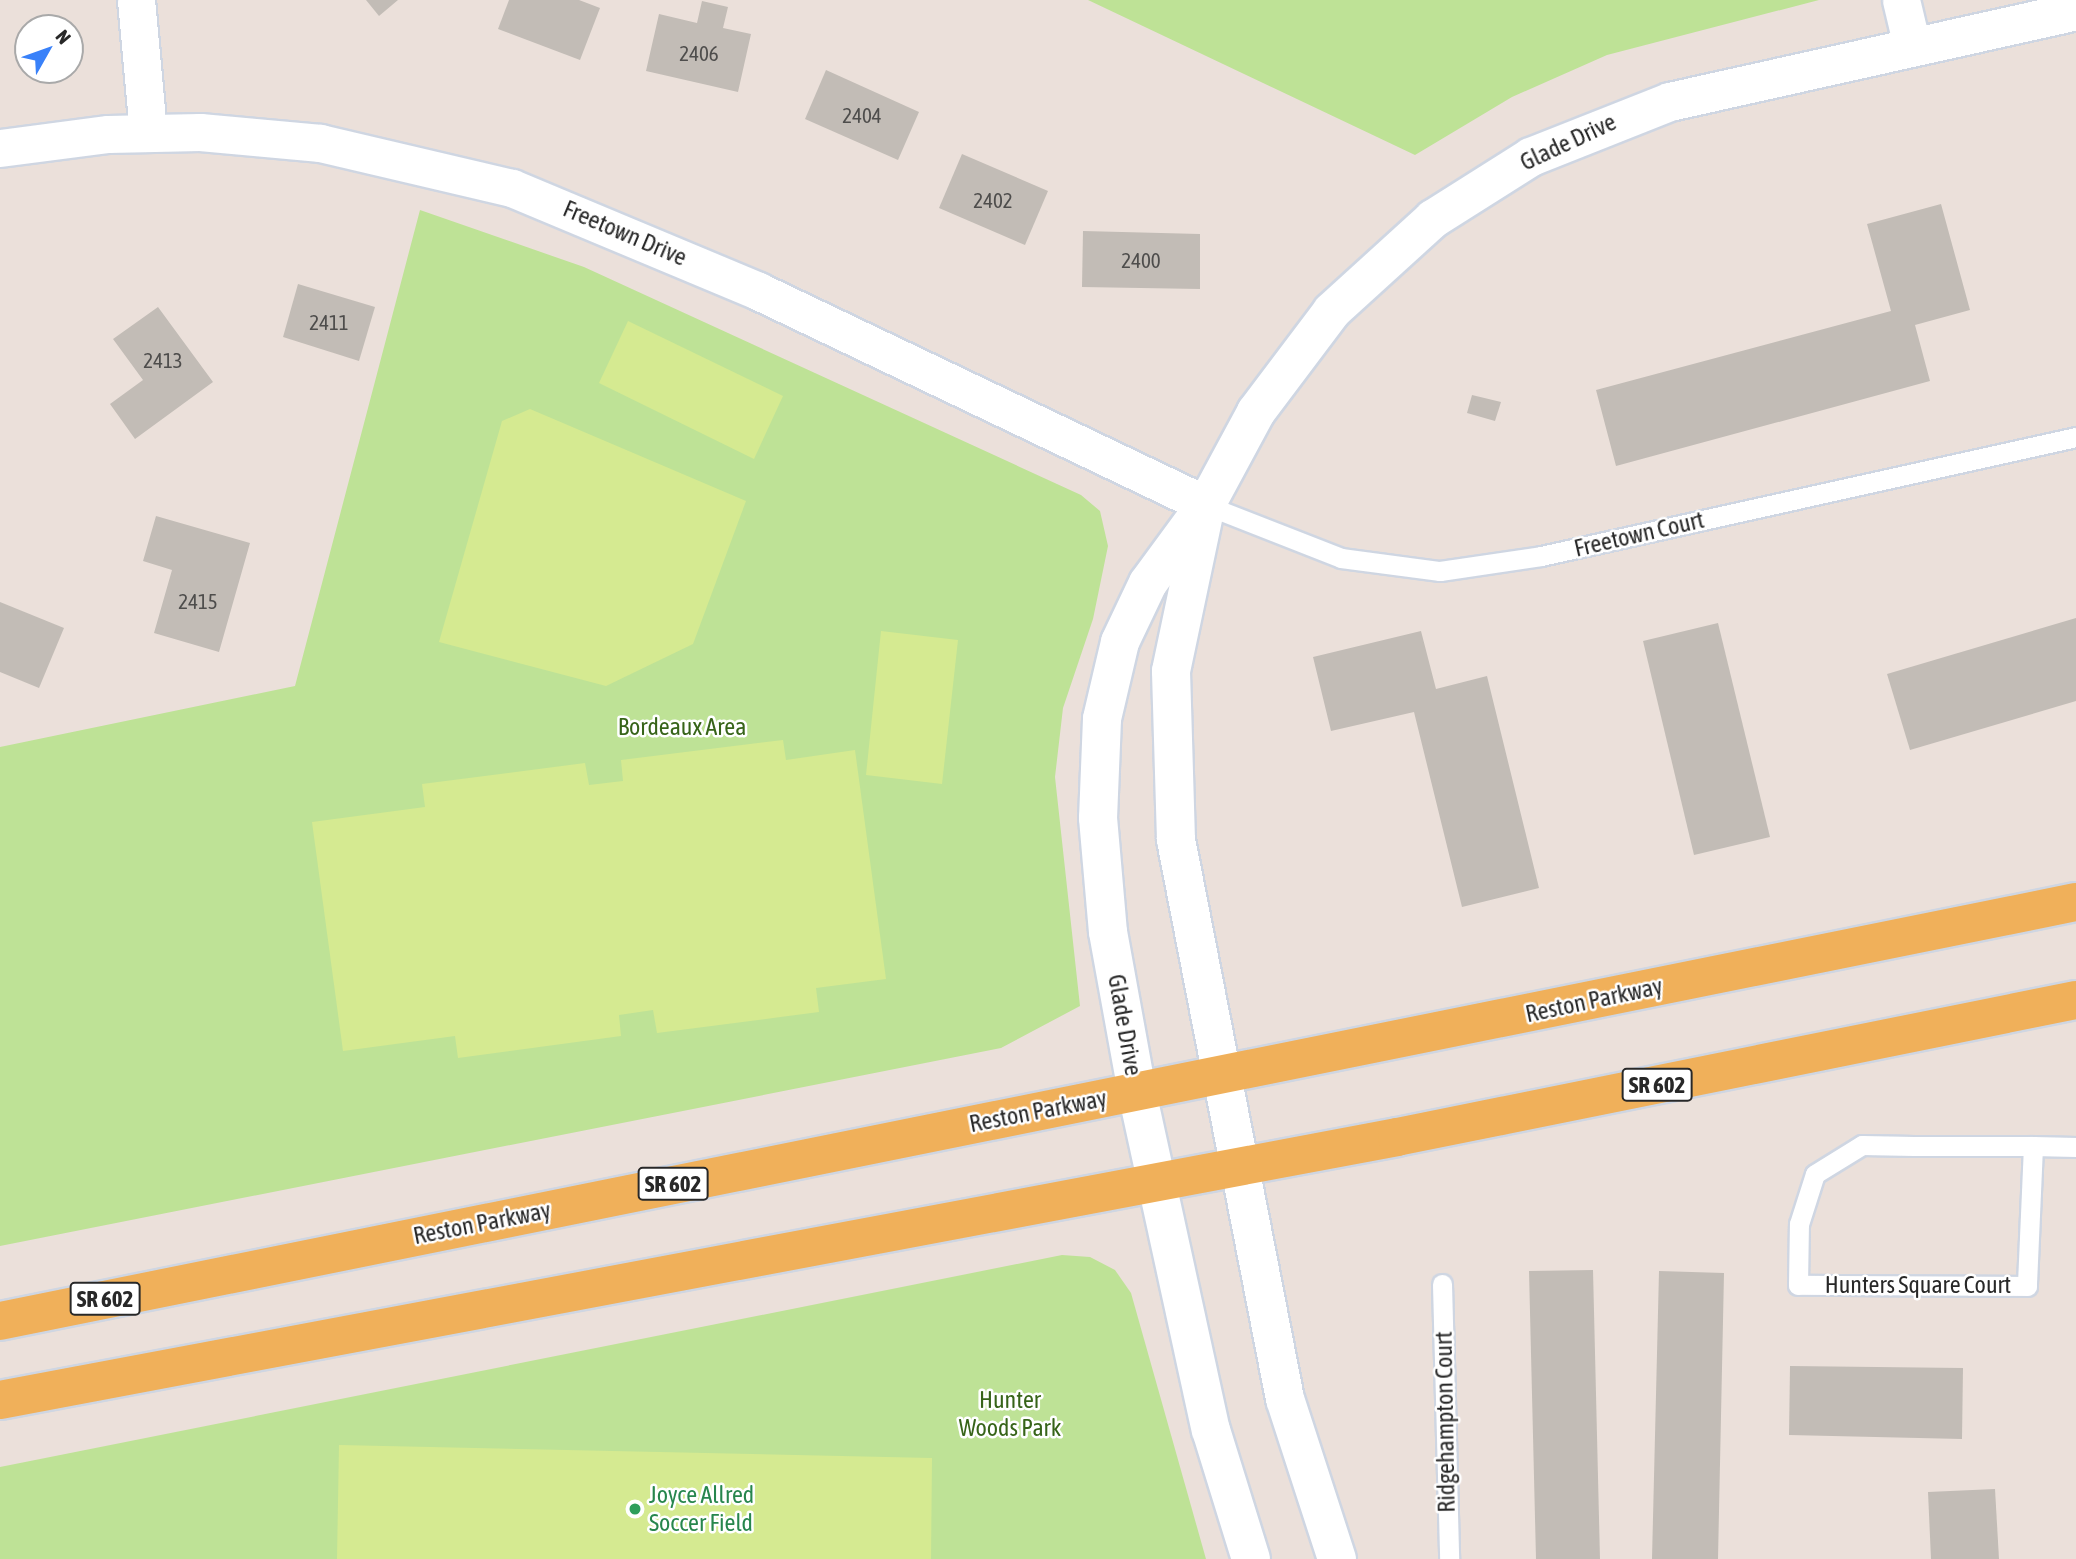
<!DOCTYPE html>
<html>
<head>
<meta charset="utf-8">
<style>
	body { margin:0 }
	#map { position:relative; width:2076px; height:1559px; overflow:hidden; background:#ebe0da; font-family:"Asap Condensed",sans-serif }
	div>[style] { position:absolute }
	.green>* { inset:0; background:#bee296 }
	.pitch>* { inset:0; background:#d5ea91 }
	.building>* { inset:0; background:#c2bcb6 }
	.roads { filter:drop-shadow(2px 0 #cfd6e2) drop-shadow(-2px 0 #cfd6e2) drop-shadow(0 2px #cfd6e2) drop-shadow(0 -2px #cfd6e2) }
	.lane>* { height:19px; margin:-9.5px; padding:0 9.5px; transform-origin:9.5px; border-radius:9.5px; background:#fff }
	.street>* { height:37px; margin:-18.5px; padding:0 18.5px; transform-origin:18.5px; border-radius:18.5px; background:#fff }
	.secondary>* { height:38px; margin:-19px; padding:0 19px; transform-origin:19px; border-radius:19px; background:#fff }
	.primary>* { height:38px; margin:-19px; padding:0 19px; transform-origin:19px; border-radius:19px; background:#f0b05a }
	.dots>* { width:19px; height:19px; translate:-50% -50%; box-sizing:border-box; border:4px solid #fff; border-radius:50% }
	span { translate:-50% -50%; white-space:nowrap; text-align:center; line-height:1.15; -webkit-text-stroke:5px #fff; paint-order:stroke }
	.number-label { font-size:21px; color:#4e4d4c }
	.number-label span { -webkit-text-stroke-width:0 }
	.shield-label span { padding:2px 5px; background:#fff; border:2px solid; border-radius:5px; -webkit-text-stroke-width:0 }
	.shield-label { font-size:23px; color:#282828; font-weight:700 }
	.street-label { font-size:24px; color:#282828 }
	.park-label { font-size:24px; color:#376419 }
	.leisure-label { font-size:24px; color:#27864d }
	.left { translate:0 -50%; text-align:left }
	.north { position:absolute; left:14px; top:14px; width:70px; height:70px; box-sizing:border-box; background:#fff; border:2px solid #a9a9a9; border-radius:50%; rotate:50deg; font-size:19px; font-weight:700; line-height:28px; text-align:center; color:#282828 }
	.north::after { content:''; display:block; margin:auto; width:24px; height:32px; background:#3981f9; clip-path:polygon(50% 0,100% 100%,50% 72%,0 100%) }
</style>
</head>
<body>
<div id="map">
	<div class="green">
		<i style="clip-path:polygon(1088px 0,1819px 0,1607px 55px,1512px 97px,1415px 155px)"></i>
		<i style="clip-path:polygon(420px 210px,584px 267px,1081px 495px,1100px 511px,1108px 546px,1093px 619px,1063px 708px,1055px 777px,1080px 1006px,1001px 1048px,0 1246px,0 747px,295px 686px)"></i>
		<i style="clip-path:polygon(1062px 1255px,1090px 1257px,1115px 1270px,1131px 1293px,1206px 1559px,0 1559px,0 1467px)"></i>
	</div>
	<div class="pitch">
		<i style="clip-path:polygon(628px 321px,783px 396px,754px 459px,599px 383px)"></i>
		<i style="clip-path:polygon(530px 409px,746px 501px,693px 644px,606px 686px,439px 642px,502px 421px)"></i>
		<i style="clip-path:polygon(881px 631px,958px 640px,942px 784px,866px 775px)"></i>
		<i style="clip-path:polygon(783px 740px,786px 760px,855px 750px,886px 979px,816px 988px,819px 1012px,657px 1033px,653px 1010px,619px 1015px,621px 1036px,458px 1058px,455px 1036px,343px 1051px,312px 822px,425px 807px,422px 784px,585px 763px,589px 785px,623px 781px,621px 760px)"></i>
		<i style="clip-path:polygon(339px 1445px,932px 1458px,931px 1559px,337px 1559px)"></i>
	</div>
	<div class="building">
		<i style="clip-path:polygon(366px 0,398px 0,379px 16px)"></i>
		<i style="clip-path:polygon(509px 0,579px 0,600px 8px,580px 60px,498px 29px)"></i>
		<i style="clip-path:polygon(702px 1px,728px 7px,723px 28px,751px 34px,738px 92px,646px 71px,659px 14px,697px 23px)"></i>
		<i style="clip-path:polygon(826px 70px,919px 112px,898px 160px,805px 119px)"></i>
		<i style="clip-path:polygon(962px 154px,1048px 191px,1025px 245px,939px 208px)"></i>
		<i style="clip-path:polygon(1941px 204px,1970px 310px,1915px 325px,1930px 381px,1616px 466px,1596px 390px,1891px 311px,1867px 224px)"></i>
		<i style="clip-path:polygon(1083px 231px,1200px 234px,1200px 289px,1082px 287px)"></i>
		<i style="clip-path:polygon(298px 284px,375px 307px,359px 361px,283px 337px)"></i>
		<i style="clip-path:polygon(158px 307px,213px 382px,135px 439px,110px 404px,143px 380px,113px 339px)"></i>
		<i style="clip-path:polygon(1472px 395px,1501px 402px,1495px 421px,1467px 413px)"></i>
		<i style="clip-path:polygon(156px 516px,250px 543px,219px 652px,154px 633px,172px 570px,143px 561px)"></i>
		<i style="clip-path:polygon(0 602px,64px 628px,39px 688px,0 672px)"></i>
		<i style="clip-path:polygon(2076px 618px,2076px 701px,1910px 750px,1887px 674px)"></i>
		<i style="clip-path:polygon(1718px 623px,1770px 837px,1694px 855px,1643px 641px)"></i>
		<i style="clip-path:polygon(1421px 631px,1436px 689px,1487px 676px,1539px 888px,1462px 907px,1414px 712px,1331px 731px,1313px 657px)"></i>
		<i style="clip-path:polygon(1593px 1270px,1600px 1559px,1536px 1559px,1529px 1271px)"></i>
		<i style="clip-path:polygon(1659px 1271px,1724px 1273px,1718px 1559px,1652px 1559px)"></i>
		<i style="clip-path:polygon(1790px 1366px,1963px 1368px,1962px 1439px,1789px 1435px)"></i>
		<i style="clip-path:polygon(1995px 1489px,1999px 1559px,1931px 1559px,1928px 1492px)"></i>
	</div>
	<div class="roads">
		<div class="lane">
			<i style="left:1206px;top:505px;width:145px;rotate:21.4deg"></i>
			<i style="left:1341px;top:558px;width:100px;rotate:7.5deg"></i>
			<i style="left:1440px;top:571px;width:102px;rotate:-8.4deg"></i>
			<i style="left:1541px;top:556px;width:548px;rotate:-12.54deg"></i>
			<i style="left:2033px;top:1146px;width:140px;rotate:92.5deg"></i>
			<i style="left:2027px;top:1286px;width:229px;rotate:-179.7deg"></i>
			<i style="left:1798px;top:1285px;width:61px;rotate:-89.1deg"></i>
			<i style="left:1799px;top:1224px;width:52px;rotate:-72.3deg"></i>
			<i style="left:1815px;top:1174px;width:55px;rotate:-31.7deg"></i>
			<i style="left:1862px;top:1145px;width:52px;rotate:1.1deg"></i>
			<i style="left:1914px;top:1146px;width:119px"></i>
			<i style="left:2033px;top:1146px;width:43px;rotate:1.3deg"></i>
			<i style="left:1442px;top:1284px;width:275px;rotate:88.5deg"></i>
		</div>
		<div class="street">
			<i style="left:136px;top:0;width:133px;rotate:84.8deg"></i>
			<i style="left:1901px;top:0;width:47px;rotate:76.6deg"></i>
			<i style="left:0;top:148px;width:109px;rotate:-7.4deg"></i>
			<i style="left:108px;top:134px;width:92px;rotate:-1.2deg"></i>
			<i style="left:200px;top:132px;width:121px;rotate:5.2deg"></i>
			<i style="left:320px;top:143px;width:197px;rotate:13.2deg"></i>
			<i style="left:512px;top:188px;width:267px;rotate:22.7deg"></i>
			<i style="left:758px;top:291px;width:496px;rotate:25.5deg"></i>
		</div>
		<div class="secondary">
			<i style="left:1198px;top:515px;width:84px;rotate:126.3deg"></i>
			<i style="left:1148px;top:583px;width:65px;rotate:115.4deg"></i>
			<i style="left:1120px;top:642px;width:79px;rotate:103.2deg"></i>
			<i style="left:1102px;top:719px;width:99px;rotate:92.3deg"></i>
			<i style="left:1098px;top:818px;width:114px;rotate:85deg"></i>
			<i style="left:1108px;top:932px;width:163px;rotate:79.7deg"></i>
			<i style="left:1137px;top:1092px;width:346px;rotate:77.7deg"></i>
			<i style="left:1211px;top:1430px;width:135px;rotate:72.8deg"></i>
			<i style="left:1337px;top:1559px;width:168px;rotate:-108deg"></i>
			<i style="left:1285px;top:1399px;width:570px;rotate:-101.03deg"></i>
			<i style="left:1176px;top:840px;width:169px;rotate:-91.7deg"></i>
			<i style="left:1171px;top:671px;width:170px;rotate:-78.1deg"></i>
			<i style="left:1206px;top:505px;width:106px;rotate:-61.7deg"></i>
			<i style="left:1256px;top:412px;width:126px;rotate:-53deg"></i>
			<i style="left:1332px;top:311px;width:137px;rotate:-42.3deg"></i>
			<i style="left:1433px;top:219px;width:116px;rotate:-32.3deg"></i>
			<i style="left:1531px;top:157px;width:149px;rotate:-21.6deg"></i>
			<i style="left:1670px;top:102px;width:416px;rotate:-12.6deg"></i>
		</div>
		<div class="primary">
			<i style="left:0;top:1321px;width:2118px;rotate:-11.41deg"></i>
			<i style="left:0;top:1400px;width:1422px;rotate:-10.66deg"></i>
			<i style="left:1397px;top:1137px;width:693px;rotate:-11.41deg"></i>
		</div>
	</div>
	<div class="dots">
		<i style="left:635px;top:1509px;background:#2e9e5b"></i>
	</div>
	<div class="number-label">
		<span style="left:699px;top:53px">2406</span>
		<span style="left:862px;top:115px">2404</span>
		<span style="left:993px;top:200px">2402</span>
		<span style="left:1141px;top:260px">2400</span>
		<span style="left:329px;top:322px">2411</span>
		<span style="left:163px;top:360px">2413</span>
		<span style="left:198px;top:601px">2415</span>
	</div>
	<div class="shield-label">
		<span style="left:1657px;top:1085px">SR 602</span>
		<span style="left:673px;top:1184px">SR 602</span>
		<span style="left:105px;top:1299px">SR 602</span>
	</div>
	<div class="street-label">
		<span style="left:1568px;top:142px;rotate:-25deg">Glade Drive</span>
		<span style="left:625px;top:233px;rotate:23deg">Freetown Drive</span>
		<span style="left:1639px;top:534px;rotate:-13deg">Freetown Court</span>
		<span style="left:1594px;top:1000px;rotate:-12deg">Reston Parkway</span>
		<span style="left:1125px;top:1025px;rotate:80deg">Glade Drive</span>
		<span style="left:1038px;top:1111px;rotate:-11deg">Reston Parkway</span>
		<span style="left:482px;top:1223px;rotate:-11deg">Reston Parkway</span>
		<span style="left:1918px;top:1285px">Hunters Square Court</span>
		<span style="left:1445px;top:1422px;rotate:-91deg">Ridgehampton Court</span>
	</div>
	<div class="park-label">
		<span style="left:682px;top:727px">Bordeaux Area</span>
		<span style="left:1010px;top:1414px">Hunter<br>Woods Park</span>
	</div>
	<div class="leisure-label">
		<span class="left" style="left:649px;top:1509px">Joyce Allred<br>Soccer Field</span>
	</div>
	<div class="north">N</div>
</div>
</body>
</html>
